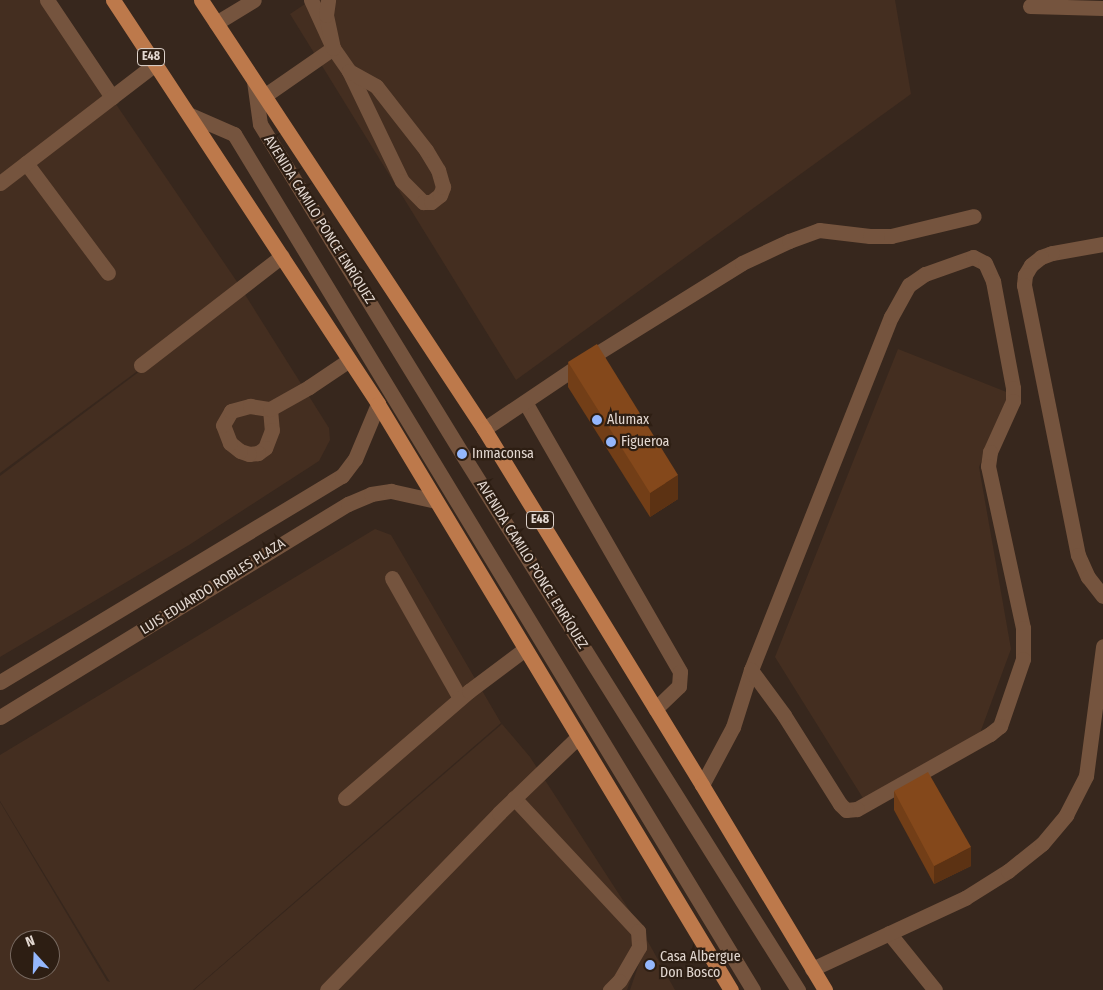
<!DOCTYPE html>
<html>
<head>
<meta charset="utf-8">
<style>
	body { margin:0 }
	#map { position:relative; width:1103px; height:990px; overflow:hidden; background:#37271d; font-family:"Fira Sans Condensed",sans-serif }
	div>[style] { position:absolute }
	.built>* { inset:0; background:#442e20 }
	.minor>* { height:15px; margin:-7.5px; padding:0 7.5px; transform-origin:7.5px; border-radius:7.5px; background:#75543e }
	.major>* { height:15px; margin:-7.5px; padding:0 7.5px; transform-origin:7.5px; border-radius:7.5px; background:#bd794b }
	.wall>* { inset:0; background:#723e17 }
	.shaded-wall>* { inset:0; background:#5c3213 }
	.building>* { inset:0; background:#84481b }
	.dots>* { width:14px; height:14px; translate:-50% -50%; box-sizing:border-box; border:2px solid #2d1e13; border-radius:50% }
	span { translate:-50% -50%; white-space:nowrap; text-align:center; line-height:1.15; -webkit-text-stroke:4.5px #2d1e13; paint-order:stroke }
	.shield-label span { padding:1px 4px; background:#2d1e13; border:1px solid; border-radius:4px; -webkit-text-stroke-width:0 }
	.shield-label { font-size:12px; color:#e3d8d1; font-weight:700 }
	.street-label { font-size:14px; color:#e3d8d1 }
	.poi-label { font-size:14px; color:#e3d8d1 }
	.left { translate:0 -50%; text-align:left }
	.north { position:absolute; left:10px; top:930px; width:50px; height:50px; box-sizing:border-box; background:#2d1e13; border:1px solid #76685f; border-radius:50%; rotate:340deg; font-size:14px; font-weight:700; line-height:20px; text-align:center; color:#e3d8d1 }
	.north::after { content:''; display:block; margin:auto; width:18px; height:22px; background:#94b7fd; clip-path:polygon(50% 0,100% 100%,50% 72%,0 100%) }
</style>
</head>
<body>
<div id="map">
	<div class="built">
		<i style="clip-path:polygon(0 0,45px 0,244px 292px,0 473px)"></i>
		<i style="clip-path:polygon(311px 0,895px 0,911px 94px,516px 380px,290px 14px)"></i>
		<i style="clip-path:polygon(244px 293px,329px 428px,330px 440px,319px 461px,189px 545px,0 657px,0 476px)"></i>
		<i style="clip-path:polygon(898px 349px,1009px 393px,979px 467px,1011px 649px,980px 733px,866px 803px,775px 657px)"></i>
		<i style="clip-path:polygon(evenodd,375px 529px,391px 535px,501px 723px,193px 990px,0 990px,0 802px,107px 981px,110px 982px,0 801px,0 755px,375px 529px,20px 940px,50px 940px,50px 970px,20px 970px,20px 940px)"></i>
		<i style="clip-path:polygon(502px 724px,530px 757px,639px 925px,643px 946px,627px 990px,194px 990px)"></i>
		<i style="clip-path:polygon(647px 940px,675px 990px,630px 990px)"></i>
	</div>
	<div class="minor">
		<i style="left:47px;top:0;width:117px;rotate:56.2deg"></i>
		<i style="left:311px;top:0;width:53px;rotate:65.4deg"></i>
		<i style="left:333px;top:48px;width:28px;rotate:55deg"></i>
		<i style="left:349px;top:71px;width:122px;rotate:64.3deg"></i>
		<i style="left:402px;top:181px;width:30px;rotate:45deg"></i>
		<i style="left:423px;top:202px;width:8px"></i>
		<i style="left:431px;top:202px;width:11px;rotate:-38deg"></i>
		<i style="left:440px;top:195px;width:9px;rotate:-69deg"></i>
		<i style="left:443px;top:187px;width:18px;rotate:-106deg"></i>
		<i style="left:438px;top:170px;width:23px;rotate:-121deg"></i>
		<i style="left:426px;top:150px;width:81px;rotate:-128deg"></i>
		<i style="left:376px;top:86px;width:31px;rotate:-151deg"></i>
		<i style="left:1030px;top:6px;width:73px;rotate:1.6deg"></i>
		<i style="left:216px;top:23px;width:44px;rotate:-31.2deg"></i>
		<i style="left:254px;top:81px;width:43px;rotate:82.1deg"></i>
		<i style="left:260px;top:124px;width:387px;rotate:58.5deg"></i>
		<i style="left:462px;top:454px;width:633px;rotate:57.92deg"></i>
		<i style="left:264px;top:96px;width:84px;rotate:-34.8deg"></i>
		<i style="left:333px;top:48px;width:34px;rotate:-102deg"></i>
		<i style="left:326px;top:15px;width:15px;rotate:-82deg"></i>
		<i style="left:190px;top:115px;width:48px;rotate:23.4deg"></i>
		<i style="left:234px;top:134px;width:1001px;rotate:58.77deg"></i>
		<i style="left:26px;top:163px;width:137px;rotate:53.3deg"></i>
		<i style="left:0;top:183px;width:195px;rotate:-37.5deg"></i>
		<i style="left:1103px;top:244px;width:52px;rotate:170deg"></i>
		<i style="left:1052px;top:253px;width:12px;rotate:160deg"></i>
		<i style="left:1041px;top:257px;width:13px;rotate:141deg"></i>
		<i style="left:1031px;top:265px;width:12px;rotate:121deg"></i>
		<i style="left:1025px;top:275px;width:10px;rotate:96deg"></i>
		<i style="left:1024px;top:285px;width:275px;rotate:78.7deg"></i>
		<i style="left:1078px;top:555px;width:24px;rotate:66deg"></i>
		<i style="left:1088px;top:577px;width:24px;rotate:52deg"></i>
		<i style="left:141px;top:365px;width:178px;rotate:-37.7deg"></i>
		<i style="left:525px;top:402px;width:311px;rotate:60.1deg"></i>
		<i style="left:680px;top:672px;width:14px;rotate:94deg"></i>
		<i style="left:679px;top:686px;width:33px;rotate:136deg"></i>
		<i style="left:270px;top:409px;width:21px;rotate:85deg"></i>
		<i style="left:272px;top:430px;width:19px;rotate:111deg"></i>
		<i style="left:265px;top:448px;width:9px;rotate:144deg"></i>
		<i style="left:258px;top:453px;width:9px;rotate:174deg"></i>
		<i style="left:249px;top:454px;width:9px;rotate:-162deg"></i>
		<i style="left:240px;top:451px;width:13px;rotate:-141deg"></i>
		<i style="left:230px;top:443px;width:19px;rotate:-111deg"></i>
		<i style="left:223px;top:425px;width:16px;rotate:-60deg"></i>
		<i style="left:231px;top:411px;width:20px;rotate:-15deg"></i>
		<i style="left:250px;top:406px;width:20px;rotate:9deg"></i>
		<i style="left:270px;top:409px;width:45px;rotate:-29.4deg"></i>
		<i style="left:309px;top:387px;width:48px;rotate:-34deg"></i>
		<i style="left:484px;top:429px;width:125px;rotate:-33.9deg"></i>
		<i style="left:588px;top:359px;width:181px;rotate:-31.9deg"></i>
		<i style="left:742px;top:263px;width:52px;rotate:-25.1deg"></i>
		<i style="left:789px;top:241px;width:32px;rotate:-20deg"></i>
		<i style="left:819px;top:230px;width:51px;rotate:6.7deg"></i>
		<i style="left:870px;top:236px;width:21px"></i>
		<i style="left:891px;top:236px;width:85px;rotate:-13.5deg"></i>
		<i style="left:392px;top:578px;width:138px;rotate:60.5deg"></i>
		<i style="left:0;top:682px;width:399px;rotate:-31.1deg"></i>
		<i style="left:342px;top:476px;width:21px;rotate:-53deg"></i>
		<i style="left:355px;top:459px;width:60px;rotate:-67.3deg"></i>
		<i style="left:0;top:717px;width:408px;rotate:-31.5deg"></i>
		<i style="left:348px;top:504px;width:25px;rotate:-23deg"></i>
		<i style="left:371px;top:494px;width:20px;rotate:-9deg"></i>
		<i style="left:391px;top:491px;width:46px;rotate:12.5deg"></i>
		<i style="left:702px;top:785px;width:66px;rotate:-61.9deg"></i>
		<i style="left:733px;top:727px;width:60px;rotate:-72.5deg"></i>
		<i style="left:751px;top:670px;width:380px;rotate:-68.4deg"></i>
		<i style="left:891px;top:317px;width:37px;rotate:-61deg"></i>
		<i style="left:909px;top:285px;width:19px;rotate:-35deg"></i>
		<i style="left:925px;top:274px;width:51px;rotate:-19.5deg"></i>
		<i style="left:973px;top:257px;width:13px;rotate:27deg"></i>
		<i style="left:985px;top:263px;width:20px;rotate:66deg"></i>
		<i style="left:993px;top:281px;width:109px;rotate:79.4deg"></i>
		<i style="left:1013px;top:388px;width:13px;rotate:90deg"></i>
		<i style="left:1013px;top:401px;width:56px;rotate:114.3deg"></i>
		<i style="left:990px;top:452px;width:14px;rotate:98deg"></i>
		<i style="left:988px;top:466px;width:166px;rotate:77.8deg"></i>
		<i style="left:1023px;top:628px;width:31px;rotate:90deg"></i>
		<i style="left:1023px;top:659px;width:71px;rotate:108.9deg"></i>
		<i style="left:1000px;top:726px;width:13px;rotate:141deg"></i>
		<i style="left:990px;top:734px;width:153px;rotate:150.6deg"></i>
		<i style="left:857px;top:809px;width:11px;rotate:175deg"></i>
		<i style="left:846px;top:810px;width:8px;rotate:-135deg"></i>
		<i style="left:840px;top:804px;width:105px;rotate:-122.2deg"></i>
		<i style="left:784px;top:715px;width:56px;rotate:-126.3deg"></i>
		<i style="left:345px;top:798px;width:164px;rotate:-40.8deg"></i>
		<i style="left:469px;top:691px;width:70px;rotate:-36.9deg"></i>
		<i style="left:514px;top:798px;width:182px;rotate:47deg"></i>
		<i style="left:638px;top:931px;width:16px;rotate:86deg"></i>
		<i style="left:639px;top:947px;width:39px;rotate:120deg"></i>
		<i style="left:619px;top:981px;width:13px;rotate:135deg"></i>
		<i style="left:889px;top:933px;width:73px;rotate:51.1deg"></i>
		<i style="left:812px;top:969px;width:169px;rotate:-24.9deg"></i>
		<i style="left:965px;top:898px;width:51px;rotate:-32.1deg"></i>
		<i style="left:1008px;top:871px;width:43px;rotate:-38.5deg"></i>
		<i style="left:1042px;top:844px;width:38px;rotate:-50deg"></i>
		<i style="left:1066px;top:815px;width:44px;rotate:-62.9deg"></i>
		<i style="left:1086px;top:776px;width:131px;rotate:-82.5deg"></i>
		<i style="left:327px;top:990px;width:247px;rotate:-45.8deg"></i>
		<i style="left:499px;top:813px;width:110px;rotate:-43.9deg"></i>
	</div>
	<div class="major">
		<i style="left:113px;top:0;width:483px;rotate:56.7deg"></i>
		<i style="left:378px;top:404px;width:684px;rotate:58.94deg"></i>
		<i style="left:201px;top:0;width:514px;rotate:56.59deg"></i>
		<i style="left:484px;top:429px;width:417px;rotate:58.5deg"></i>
		<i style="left:702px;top:785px;width:239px;rotate:59deg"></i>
	</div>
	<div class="wall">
		<i style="clip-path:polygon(568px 362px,678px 499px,650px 517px,568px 387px)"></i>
		<i style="clip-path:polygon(894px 791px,971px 866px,934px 884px,894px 810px)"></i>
	</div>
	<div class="shaded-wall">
		<i style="clip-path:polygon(678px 475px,678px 499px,650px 517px,650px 493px)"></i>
		<i style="clip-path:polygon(971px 847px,971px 866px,934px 884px,934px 866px)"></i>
	</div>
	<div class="building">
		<i style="clip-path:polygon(597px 344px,678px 475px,650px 493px,568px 362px)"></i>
		<i style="clip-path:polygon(928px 772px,971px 847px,934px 866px,894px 791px)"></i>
	</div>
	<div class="dots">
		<i style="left:597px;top:420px;background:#94b7fd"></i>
		<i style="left:611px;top:442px;background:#94b7fd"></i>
		<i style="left:462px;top:454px;background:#94b7fd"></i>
		<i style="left:650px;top:965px;background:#94b7fd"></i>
	</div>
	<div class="shield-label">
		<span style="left:151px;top:57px">E48</span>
		<span style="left:540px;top:520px">E48</span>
	</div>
	<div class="street-label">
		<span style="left:319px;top:220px;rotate:58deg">AVENIDA CAMILO PONCE ENRÍQUEZ</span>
		<span style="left:532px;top:565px;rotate:58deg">AVENIDA CAMILO PONCE ENRÍQUEZ</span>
		<span style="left:213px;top:587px;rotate:-32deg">LUIS EDUARDO ROBLES PLAZA</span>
	</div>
	<div class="poi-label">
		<span class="left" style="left:607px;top:420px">Alumax</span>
		<span class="left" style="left:621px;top:442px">Figueroa</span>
		<span class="left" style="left:472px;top:454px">Inmaconsa</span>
		<span class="left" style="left:660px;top:965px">Casa Albergue<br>Don Bosco</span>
	</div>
	<div class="north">N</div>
</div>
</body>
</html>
